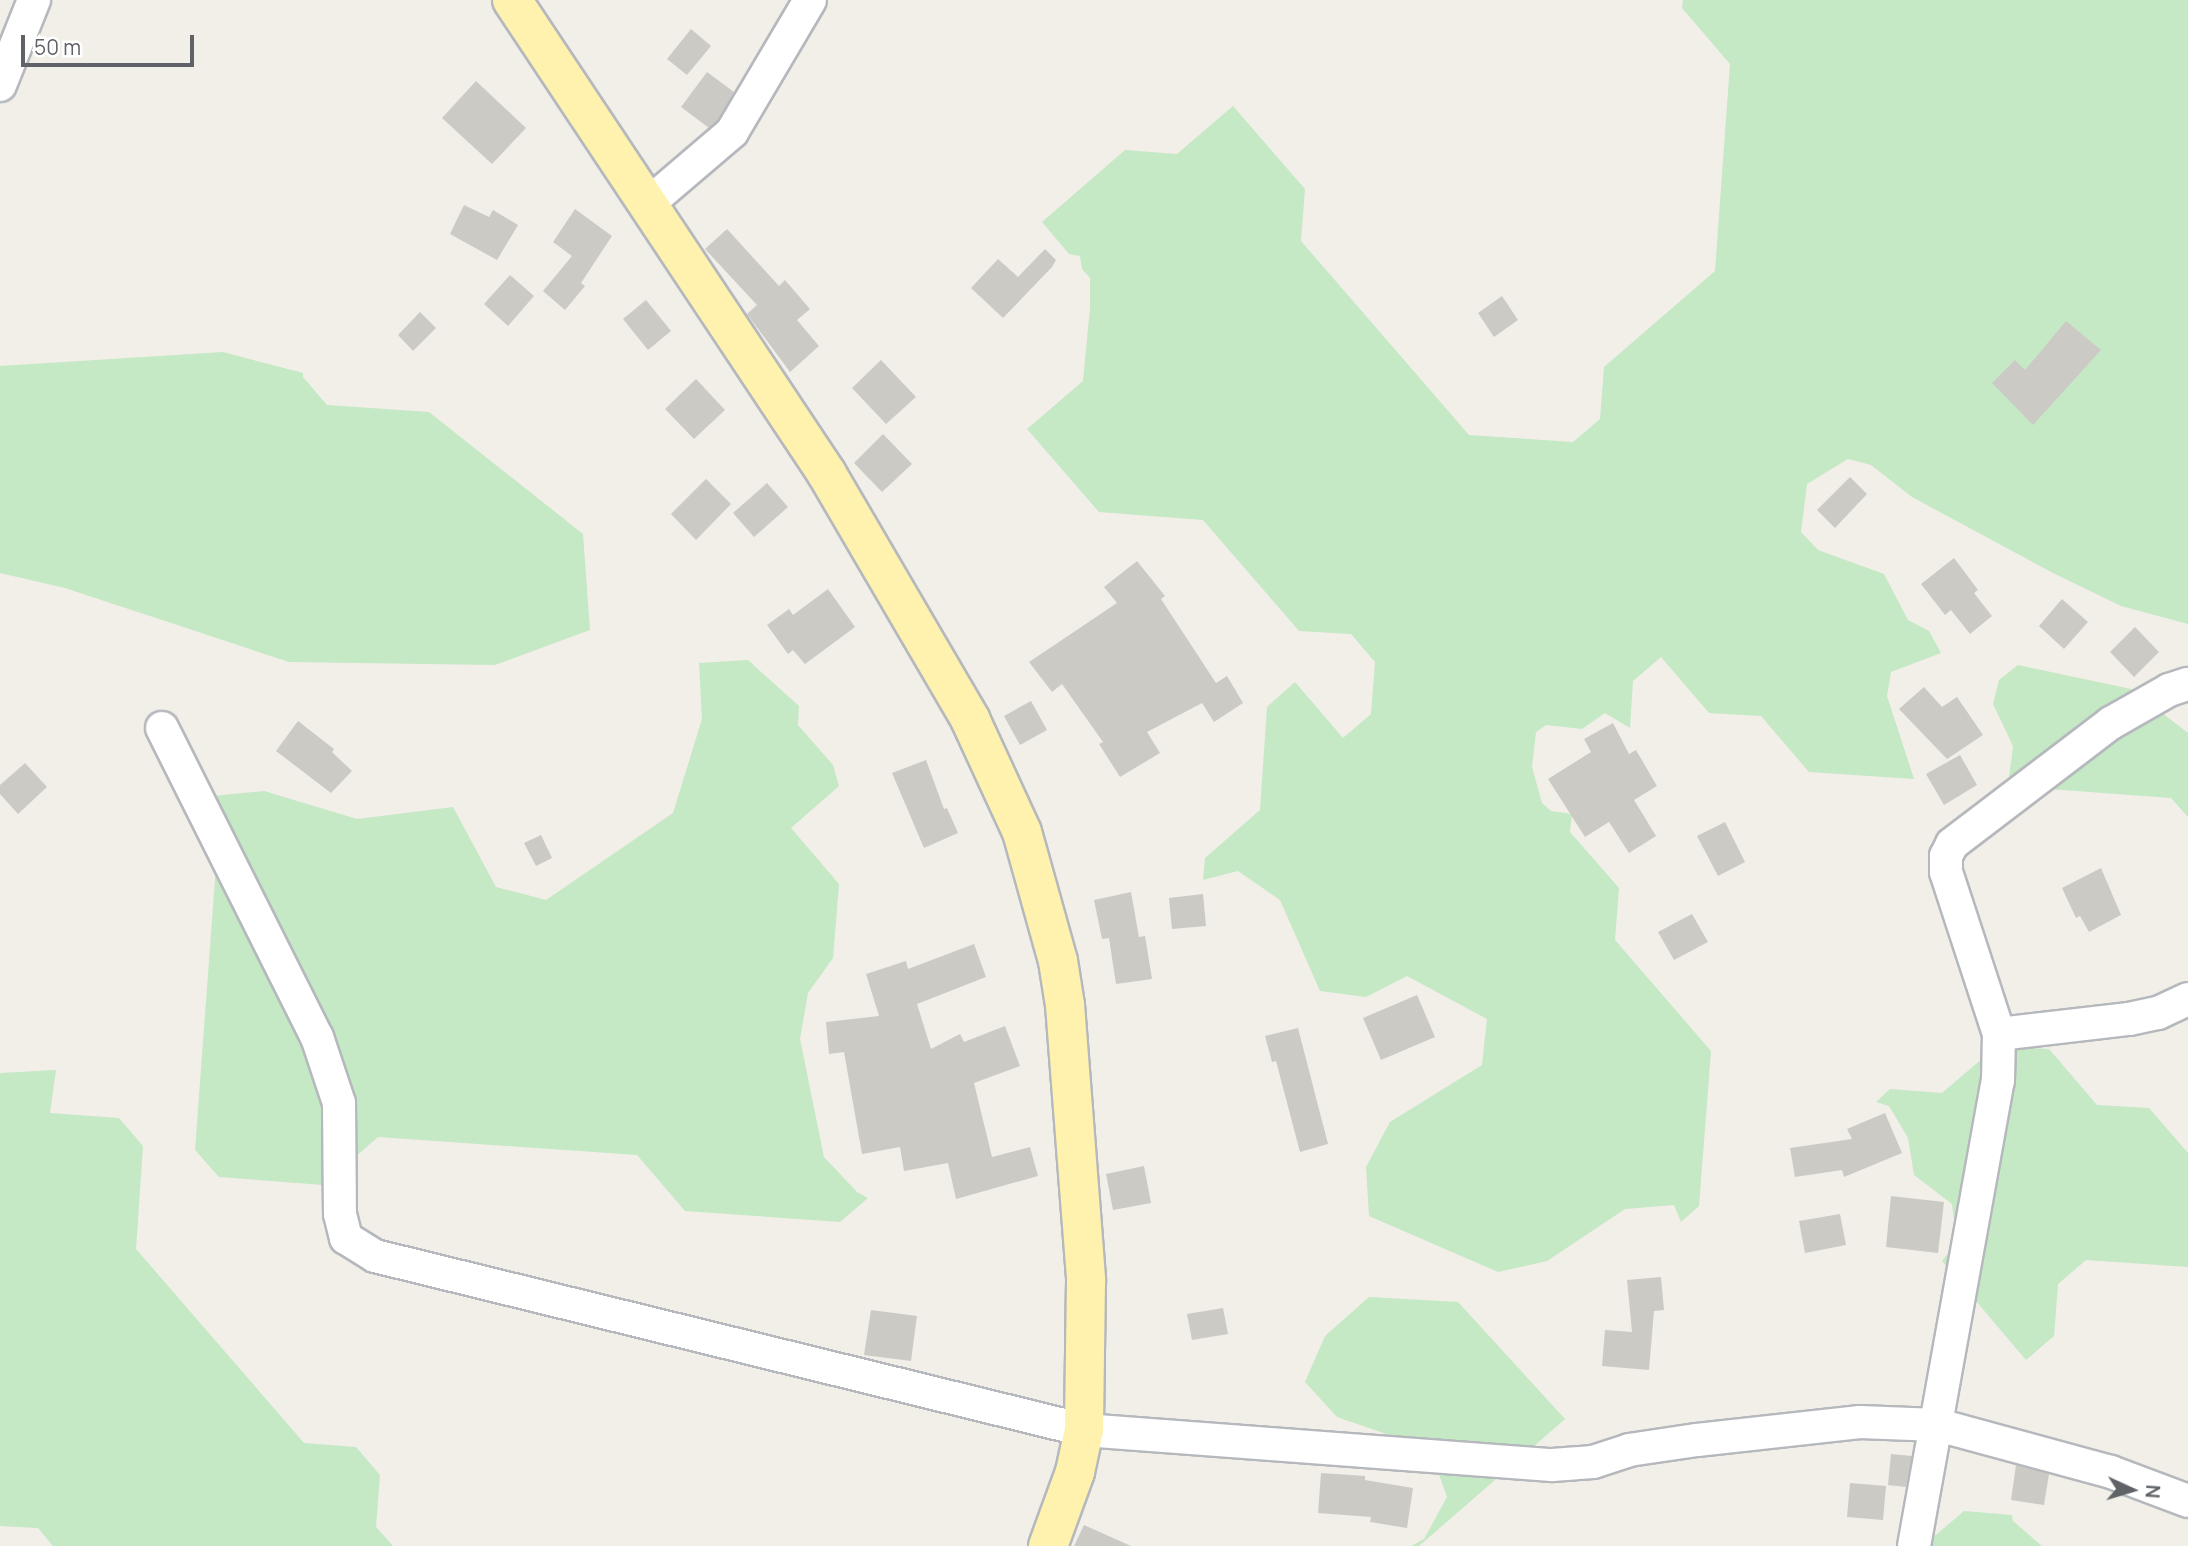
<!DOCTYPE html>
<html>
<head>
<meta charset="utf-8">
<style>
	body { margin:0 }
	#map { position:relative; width:2188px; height:1546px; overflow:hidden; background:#f1efe8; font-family:Manrope,sans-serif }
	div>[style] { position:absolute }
	.green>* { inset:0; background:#c5e8c5 }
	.building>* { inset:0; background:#cccac5 }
	.roads { filter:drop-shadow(2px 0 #b5b8bc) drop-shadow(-2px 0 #b5b8bc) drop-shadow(0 2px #b5b8bc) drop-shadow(0 -2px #b5b8bc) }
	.minor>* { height:32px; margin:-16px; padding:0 16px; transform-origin:16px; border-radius:16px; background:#fff }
	.major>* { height:38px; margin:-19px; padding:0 19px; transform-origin:19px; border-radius:19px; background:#fff2af }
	span { translate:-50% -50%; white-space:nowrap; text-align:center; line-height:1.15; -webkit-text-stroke:5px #fff; paint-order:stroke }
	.north { position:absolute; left:2097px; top:1455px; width:70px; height:70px; -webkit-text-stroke:5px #fff; paint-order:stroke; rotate:94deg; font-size:19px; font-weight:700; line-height:28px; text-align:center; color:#5f6368 }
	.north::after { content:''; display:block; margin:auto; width:24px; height:32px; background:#5f6368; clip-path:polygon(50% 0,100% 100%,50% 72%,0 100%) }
	.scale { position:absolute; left:21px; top:35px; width:173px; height:32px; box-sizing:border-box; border:4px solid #5f6368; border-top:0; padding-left:9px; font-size:21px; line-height:24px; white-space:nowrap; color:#5f6368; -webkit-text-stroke:5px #fff; paint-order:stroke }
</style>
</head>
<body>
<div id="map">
	<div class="green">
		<i style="clip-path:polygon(1683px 0,2188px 0,2188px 624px,2121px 606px,2053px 573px,1912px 497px,1871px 465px,1848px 459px,1807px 484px,1801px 532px,1818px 550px,1884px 574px,1908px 620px,1929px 631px,1941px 653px,1891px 672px,1887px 696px,1914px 779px,1809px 772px,1761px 716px,1709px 713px,1661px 657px,1633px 681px,1630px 728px,1605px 713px,1582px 729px,1546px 725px,1536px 732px,1532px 767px,1542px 803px,1551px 811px,1572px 814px,1570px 832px,1619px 888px,1615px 940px,1711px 1051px,1699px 1206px,1681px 1222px,1674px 1205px,1625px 1209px,1547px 1261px,1498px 1272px,1369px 1216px,1366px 1167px,1390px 1122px,1482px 1065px,1487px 1019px,1407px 976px,1366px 997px,1320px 991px,1280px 900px,1238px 871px,1203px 880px,1205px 858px,1260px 810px,1267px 707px,1295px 682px,1343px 738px,1371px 714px,1375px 662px,1351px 634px,1299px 631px,1203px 520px,1099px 512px,1027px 429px,1083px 381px,1090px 308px,1090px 278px,1082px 269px,1080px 256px,1069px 254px,1042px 222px,1125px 150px,1177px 154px,1233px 106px,1305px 189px,1301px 241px,1469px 435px,1573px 442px,1600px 419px,1604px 367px,1715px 271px,1730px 64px,1682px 8px)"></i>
		<i style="clip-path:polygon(223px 352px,303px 373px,303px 377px,327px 405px,429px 412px,583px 534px,590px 630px,495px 665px,289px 662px,65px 588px,0 573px,0 366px)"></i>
		<i style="clip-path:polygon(748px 660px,799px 706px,798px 725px,833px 765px,839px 786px,791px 828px,839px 884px,833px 958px,808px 993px,800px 1039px,824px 1157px,857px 1192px,868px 1198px,840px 1222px,685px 1211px,637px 1155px,378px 1137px,323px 1185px,219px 1177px,195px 1150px,218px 839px,182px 799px,264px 791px,357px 819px,453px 807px,496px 887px,546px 900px,673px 813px,702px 719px,699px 663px)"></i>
		<i style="clip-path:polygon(2018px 665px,2131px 689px,2188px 733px,2188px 817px,2171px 798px,2008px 786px,2013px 746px,1993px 704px,1999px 680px)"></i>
		<i style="clip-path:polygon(1997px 1046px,2049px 1049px,2097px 1105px,2149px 1108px,2188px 1153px,2188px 1267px,2086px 1260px,2058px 1284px,2054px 1336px,2026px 1360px,1942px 1261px,1950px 1251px,1955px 1228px,1952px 1204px,1914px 1175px,1908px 1138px,1889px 1106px,1876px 1102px,1890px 1089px,1942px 1093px)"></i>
		<i style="clip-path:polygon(56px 1070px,50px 1113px,119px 1118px,143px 1146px,136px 1249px,304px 1443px,356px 1447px,380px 1475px,376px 1527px,393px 1546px,53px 1546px,38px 1528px,0 1526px,0 1073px)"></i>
		<i style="clip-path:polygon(1369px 1297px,1458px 1302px,1565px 1419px,1419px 1546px,1411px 1546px,1424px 1539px,1447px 1497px,1430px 1449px,1337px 1417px,1305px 1382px,1325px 1336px)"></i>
		<i style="clip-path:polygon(1964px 1511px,2012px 1515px,2013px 1521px,2042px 1546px,1923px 1546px)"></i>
	</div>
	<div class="building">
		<i style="clip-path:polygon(691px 29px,711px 46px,687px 75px,667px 59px)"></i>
		<i style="clip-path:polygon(707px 72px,734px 92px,718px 120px,709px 128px,681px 107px)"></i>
		<i style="clip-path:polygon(476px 81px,526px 128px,492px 164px,442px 118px)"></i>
		<i style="clip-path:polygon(464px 205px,489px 217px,493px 210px,518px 225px,497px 260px,450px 234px)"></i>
		<i style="clip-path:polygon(575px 209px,612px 236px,581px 283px,585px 286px,565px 310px,543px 291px,572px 256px,553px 242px)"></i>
		<i style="clip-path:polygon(727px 229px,779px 286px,785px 280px,810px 309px,797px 320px,819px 346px,790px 372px,747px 314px,757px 305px,705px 249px)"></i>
		<i style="clip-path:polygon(1045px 249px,1056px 260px,1052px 267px,1003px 318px,971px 288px,998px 259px,1018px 277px)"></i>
		<i style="clip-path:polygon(510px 275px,534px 296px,508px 326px,484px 304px)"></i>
		<i style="clip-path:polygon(1502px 296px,1518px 320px,1494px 337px,1478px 313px)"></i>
		<i style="clip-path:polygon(646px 300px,671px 331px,648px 350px,623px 319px)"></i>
		<i style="clip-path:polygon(420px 312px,436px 328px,413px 351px,398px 335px)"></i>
		<i style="clip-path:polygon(2066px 321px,2101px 350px,2033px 425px,1992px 383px,2015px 360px,2025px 370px)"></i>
		<i style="clip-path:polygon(881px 360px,916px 397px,886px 424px,852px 388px)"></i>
		<i style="clip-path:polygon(696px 379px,725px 410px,694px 439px,665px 409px)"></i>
		<i style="clip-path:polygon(883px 434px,912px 464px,882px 492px,854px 463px)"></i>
		<i style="clip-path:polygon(1850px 477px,1867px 494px,1835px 528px,1817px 510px)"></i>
		<i style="clip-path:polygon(706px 479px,731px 504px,696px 540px,671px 514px)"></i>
		<i style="clip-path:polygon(767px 483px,788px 507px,754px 537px,733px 513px)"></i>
		<i style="clip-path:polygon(1954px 558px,1978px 590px,1974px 593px,1992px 616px,1970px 634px,1951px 610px,1945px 615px,1921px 584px)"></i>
		<i style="clip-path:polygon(1137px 561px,1165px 596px,1161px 599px,1216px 683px,1227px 676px,1243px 703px,1214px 722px,1202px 703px,1147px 732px,1160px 753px,1120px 777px,1099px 744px,1103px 742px,1062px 684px,1052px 692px,1029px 662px,1117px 603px,1104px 587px)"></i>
		<i style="clip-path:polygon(828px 589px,855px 627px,805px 664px,793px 650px,788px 654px,767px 625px,789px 609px,793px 615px)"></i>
		<i style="clip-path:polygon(2062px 599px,2088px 622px,2064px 649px,2039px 626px)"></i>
		<i style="clip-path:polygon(2135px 627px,2159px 652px,2134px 677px,2110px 652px)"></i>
		<i style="clip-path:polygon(1924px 687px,1942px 707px,1957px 697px,1983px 735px,1947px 759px,1899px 709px)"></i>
		<i style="clip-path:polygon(1031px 701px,1047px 730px,1020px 745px,1004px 716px)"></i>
		<i style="clip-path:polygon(298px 721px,334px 749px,332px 752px,352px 771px,331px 793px,276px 751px)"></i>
		<i style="clip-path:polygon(1613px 723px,1629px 754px,1636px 750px,1657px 786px,1634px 800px,1656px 836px,1629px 853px,1609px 822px,1585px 837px,1548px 779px,1591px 752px,1584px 739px)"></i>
		<i style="clip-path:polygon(1960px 755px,1977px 785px,1944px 805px,1926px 774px)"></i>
		<i style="clip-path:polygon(926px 760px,944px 809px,947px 808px,958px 833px,924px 848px,892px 773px)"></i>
		<i style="clip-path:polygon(25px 763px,47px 787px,18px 814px,0 794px,0 785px)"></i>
		<i style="clip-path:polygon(1725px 822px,1745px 862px,1718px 876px,1697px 836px)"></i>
		<i style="clip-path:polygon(541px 835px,552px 858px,536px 866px,524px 843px)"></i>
		<i style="clip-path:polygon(2101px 868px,2121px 915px,2089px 932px,2080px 916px,2076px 918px,2062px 888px)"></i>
		<i style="clip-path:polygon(1131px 892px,1139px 937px,1145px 936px,1152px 979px,1116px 984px,1109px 938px,1102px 939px,1094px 900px)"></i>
		<i style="clip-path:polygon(1203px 894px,1206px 926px,1172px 929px,1169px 898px)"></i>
		<i style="clip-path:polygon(1692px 914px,1708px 942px,1674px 960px,1658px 932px)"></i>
		<i style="clip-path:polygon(974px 944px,986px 977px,917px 1004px,931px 1049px,960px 1034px,964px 1042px,1005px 1026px,1020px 1066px,974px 1083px,992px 1157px,1030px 1147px,1038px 1176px,956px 1199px,948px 1163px,904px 1171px,900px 1147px,862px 1154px,844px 1052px,829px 1054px,826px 1022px,879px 1016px,866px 974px,906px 961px,908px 969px)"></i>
		<i style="clip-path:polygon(1417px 995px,1435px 1037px,1381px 1060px,1363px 1018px)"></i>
		<i style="clip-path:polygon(1298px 1028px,1328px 1144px,1300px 1152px,1276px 1061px,1272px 1062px,1265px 1036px)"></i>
		<i style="clip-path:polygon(1885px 1113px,1902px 1153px,1844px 1177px,1842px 1170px,1795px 1177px,1790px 1148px,1852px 1139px,1847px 1129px)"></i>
		<i style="clip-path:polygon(1144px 1166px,1151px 1203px,1113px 1210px,1106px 1174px)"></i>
		<i style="clip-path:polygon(1891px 1196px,1944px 1202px,1938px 1253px,1886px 1247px)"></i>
		<i style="clip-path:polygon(1840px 1214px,1846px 1245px,1805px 1253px,1799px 1221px)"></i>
		<i style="clip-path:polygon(1661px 1277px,1664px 1310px,1654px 1311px,1649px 1370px,1602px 1366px,1605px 1330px,1632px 1332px,1627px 1280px)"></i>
		<i style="clip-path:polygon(1223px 1308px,1228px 1334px,1192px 1340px,1187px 1314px)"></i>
		<i style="clip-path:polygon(871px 1310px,917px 1316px,911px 1361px,864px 1355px)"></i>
		<i style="clip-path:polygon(1891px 1454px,1912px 1456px,1906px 1487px,1888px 1485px)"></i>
		<i style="clip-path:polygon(2016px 1465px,2049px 1474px,2044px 1505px,2011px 1500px)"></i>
		<i style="clip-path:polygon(1321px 1473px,1365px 1476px,1365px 1480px,1413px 1488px,1407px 1528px,1370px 1522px,1371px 1517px,1318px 1513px)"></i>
		<i style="clip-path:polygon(1850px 1483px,1886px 1486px,1883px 1520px,1847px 1517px)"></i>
		<i style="clip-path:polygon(1084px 1525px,1131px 1546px,1074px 1546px)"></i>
	</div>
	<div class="roads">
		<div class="minor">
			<i style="left:0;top:85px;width:92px;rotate:-68.2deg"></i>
			<i style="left:649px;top:203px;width:109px;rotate:-40.5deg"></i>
			<i style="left:732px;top:132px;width:153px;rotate:-59.4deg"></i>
			<i style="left:162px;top:728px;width:346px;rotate:63.4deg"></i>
			<i style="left:317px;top:1037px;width:70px;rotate:71.6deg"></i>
			<i style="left:339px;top:1103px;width:111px;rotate:89.5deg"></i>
			<i style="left:340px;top:1214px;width:25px;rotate:76deg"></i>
			<i style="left:346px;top:1238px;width:34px;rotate:32deg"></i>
			<i style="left:375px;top:1256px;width:730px;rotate:13.79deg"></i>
			<i style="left:1084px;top:1430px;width:469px;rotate:4.3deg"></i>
			<i style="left:1552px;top:1465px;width:41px;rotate:-4.2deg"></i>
			<i style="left:1593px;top:1462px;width:38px;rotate:-18deg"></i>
			<i style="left:1629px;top:1450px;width:69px;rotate:-8.4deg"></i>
			<i style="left:1697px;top:1440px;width:164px;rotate:-6.3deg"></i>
			<i style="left:1860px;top:1422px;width:78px;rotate:2.2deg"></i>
			<i style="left:1938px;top:1425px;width:179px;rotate:15.2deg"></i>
			<i style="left:2111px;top:1472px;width:82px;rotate:20.6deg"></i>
			<i style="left:1999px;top:1034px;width:170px;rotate:-108.1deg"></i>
			<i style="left:1946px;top:872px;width:16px;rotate:-90deg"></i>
			<i style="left:1946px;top:856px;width:13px;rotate:-63deg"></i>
			<i style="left:1952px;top:844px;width:200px;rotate:-37.3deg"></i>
			<i style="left:2111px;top:723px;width:67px;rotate:-29.6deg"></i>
			<i style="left:2169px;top:690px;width:20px;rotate:-18deg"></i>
			<i style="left:1914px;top:1546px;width:473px;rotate:-79.8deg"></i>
			<i style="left:1998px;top:1081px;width:47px;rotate:-88.8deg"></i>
			<i style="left:1999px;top:1034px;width:131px;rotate:-6.6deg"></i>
			<i style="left:2129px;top:1019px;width:30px;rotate:-12deg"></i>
			<i style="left:2158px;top:1013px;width:33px;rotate:-25deg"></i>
		</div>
		<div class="major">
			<i style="left:512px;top:0;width:569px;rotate:56.39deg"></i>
			<i style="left:827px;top:474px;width:284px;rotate:59.7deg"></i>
			<i style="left:970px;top:719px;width:124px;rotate:65.3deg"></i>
			<i style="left:1022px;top:832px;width:134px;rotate:74.4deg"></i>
			<i style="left:1058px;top:961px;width:45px;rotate:81deg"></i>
			<i style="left:1065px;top:1005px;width:277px;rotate:85.6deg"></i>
			<i style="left:1086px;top:1281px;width:149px;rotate:90.8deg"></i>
			<i style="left:1084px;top:1430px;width:43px;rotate:102.1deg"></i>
			<i style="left:1075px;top:1472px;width:79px;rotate:110deg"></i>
		</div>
	</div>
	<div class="north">N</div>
	<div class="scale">50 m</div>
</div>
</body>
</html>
